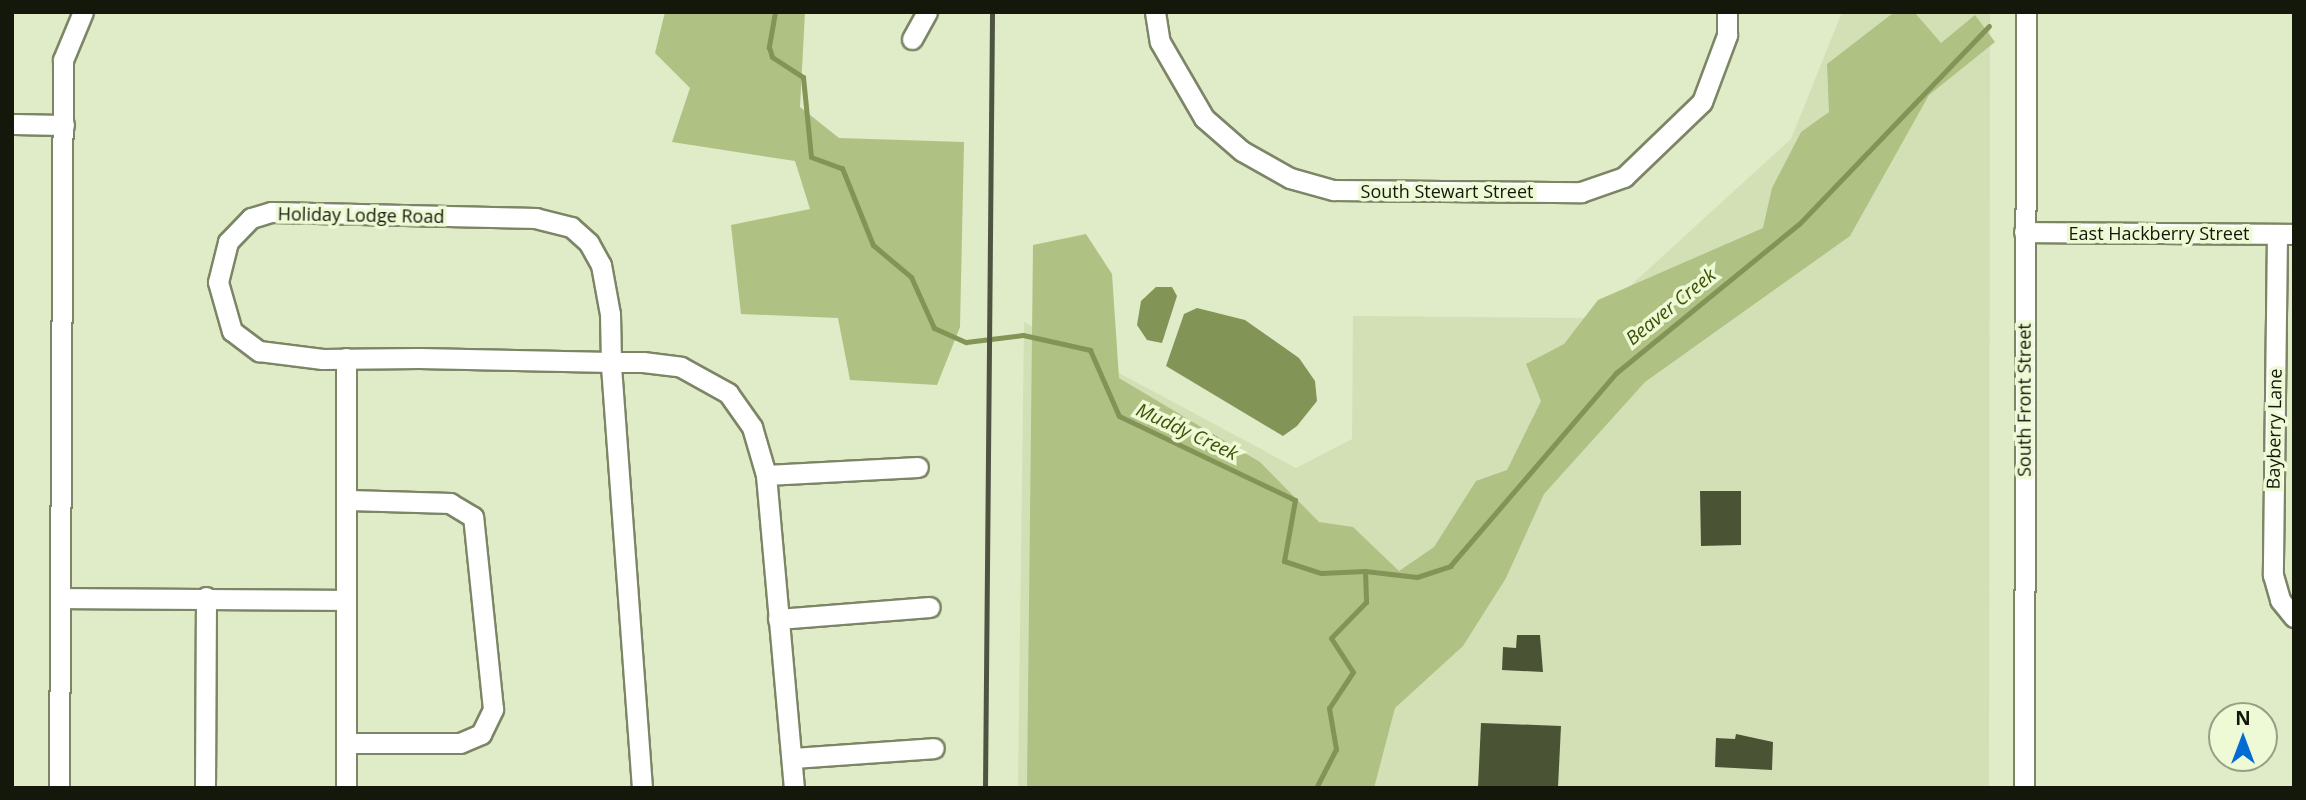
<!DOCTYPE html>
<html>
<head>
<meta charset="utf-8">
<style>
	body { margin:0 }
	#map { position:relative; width:2306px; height:800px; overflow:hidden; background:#e0ebc8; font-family:"Open Sans",sans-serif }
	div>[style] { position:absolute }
	.built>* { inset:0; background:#d3e0b6 }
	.forest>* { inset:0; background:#afc183 }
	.water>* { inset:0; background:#839457 }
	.stream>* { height:5px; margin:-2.5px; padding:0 2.5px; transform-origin:2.5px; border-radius:2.5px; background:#839457 }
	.building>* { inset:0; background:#4b5335 }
	.roads { filter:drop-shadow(2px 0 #7c8666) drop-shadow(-2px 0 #7c8666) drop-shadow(0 2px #7c8666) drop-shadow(0 -2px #7c8666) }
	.minor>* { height:19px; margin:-9.5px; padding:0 9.5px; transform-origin:9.5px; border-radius:9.5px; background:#fff }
	.rail>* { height:5px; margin:-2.5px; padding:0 2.5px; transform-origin:2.5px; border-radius:2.5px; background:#4e5441 }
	span { translate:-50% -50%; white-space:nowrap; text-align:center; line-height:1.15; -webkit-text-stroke:7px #eef9d5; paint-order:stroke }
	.street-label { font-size:18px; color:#14180b }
	.water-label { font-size:19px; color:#404f06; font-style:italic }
	.frame { position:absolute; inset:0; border:14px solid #14180b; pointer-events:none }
	.north { position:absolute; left:2208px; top:702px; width:70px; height:70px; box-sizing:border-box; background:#eef9d5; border:2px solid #979f84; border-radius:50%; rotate:0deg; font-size:19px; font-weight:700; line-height:28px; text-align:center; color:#14180b }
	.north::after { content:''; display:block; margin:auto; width:24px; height:32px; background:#006cd4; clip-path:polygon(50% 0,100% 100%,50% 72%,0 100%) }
</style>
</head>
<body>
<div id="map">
	<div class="built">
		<i style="clip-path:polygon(1842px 12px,1990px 12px,1989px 788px,1018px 788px,1024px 322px,1296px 468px,1352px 439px,1353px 316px,1595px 318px,1791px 139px)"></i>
	</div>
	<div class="forest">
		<i style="clip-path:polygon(665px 12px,805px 12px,800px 107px,839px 138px,964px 142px,960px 327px,937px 385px,850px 380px,838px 318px,741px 314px,731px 225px,810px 209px,795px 161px,672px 142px,690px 88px,655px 53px)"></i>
		<i style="clip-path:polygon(1893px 13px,1916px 14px,1941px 43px,1975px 15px,1995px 42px,1929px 95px,1850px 236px,1645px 382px,1544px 494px,1506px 578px,1463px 646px,1395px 708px,1374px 788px,1027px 788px,1033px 245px,1086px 234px,1112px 274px,1119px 378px,1260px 462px,1319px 522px,1353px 527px,1399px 571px,1434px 547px,1476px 481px,1507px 470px,1541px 401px,1526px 364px,1564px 344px,1598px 300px,1763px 228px,1772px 188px,1801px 132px,1829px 112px,1827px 64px)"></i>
	</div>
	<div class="water">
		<i style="clip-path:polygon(1156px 287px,1172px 287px,1177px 296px,1162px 343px,1147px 340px,1137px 325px,1141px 301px)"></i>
		<i style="clip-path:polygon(1197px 308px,1245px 320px,1299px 358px,1315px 381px,1317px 401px,1297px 426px,1283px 436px,1166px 366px,1184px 314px)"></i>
	</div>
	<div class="stream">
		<i style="left:775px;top:12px;width:36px;rotate:100deg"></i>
		<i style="left:769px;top:47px;width:10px;rotate:73deg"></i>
		<i style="left:772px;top:57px;width:37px;rotate:33deg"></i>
		<i style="left:803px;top:77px;width:80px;rotate:84.3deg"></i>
		<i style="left:811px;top:157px;width:33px;rotate:20deg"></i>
		<i style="left:842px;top:168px;width:83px;rotate:68.1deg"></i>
		<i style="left:873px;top:245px;width:50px;rotate:40.1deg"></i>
		<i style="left:911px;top:277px;width:56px;rotate:65.7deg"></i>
		<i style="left:934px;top:328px;width:35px;rotate:24deg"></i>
		<i style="left:966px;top:342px;width:57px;rotate:-7deg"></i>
		<i style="left:1023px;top:335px;width:69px;rotate:12.6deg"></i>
		<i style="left:1090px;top:350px;width:72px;rotate:66.3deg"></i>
		<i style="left:1119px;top:416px;width:195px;rotate:25.5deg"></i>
		<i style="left:1295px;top:500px;width:62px;rotate:100.2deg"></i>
		<i style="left:1284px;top:561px;width:39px;rotate:18deg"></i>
		<i style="left:1321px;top:573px;width:44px;rotate:-2.6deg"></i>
		<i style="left:1365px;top:571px;width:31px;rotate:88deg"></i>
		<i style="left:1366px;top:602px;width:50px;rotate:134.2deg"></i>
		<i style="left:1331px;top:638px;width:40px;rotate:57.1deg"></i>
		<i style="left:1353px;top:672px;width:43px;rotate:123.7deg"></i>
		<i style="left:1329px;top:708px;width:42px;rotate:80.3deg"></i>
		<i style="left:1336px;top:749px;width:44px;rotate:117.1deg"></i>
		<i style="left:1365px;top:571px;width:52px;rotate:6.6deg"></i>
		<i style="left:1417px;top:577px;width:35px;rotate:-18deg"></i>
		<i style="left:1450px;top:566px;width:255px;rotate:-49.3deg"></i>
		<i style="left:1616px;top:373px;width:237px;rotate:-39.2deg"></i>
		<i style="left:1800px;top:223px;width:273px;rotate:-46.2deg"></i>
	</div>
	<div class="building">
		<i style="clip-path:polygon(1700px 491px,1741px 491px,1741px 545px,1701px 546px)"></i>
		<i style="clip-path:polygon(1517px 635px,1540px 635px,1543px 672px,1502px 670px,1503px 647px,1516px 648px)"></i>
		<i style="clip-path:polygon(1481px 723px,1561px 726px,1558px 788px,1478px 788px)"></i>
		<i style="clip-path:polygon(1736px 734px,1773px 742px,1772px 770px,1715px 767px,1716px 738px,1735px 739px)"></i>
	</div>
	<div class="roads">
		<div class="minor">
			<i style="left:1155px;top:12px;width:30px;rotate:81deg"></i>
			<i style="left:1160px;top:42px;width:88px;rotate:59.9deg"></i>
			<i style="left:1204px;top:118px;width:50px;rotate:41deg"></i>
			<i style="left:1242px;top:151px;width:55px;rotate:29.4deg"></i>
			<i style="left:1290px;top:178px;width:45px;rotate:15.6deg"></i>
			<i style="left:1333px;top:190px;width:248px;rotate:0.5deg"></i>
			<i style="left:1581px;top:192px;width:46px;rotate:-19.2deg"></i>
			<i style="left:1624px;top:177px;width:108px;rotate:-43.9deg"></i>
			<i style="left:1702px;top:102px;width:72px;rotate:-69.5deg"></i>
			<i style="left:1727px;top:35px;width:23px;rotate:-90deg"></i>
			<i style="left:912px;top:39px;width:31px;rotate:-61deg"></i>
			<i style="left:12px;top:124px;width:52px;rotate:1.1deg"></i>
			<i style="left:2024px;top:232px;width:270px;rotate:0.4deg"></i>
			<i style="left:2277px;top:234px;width:341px;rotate:90.7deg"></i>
			<i style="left:2273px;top:575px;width:26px;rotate:74deg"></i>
			<i style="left:2280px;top:600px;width:22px;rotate:51deg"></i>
			<i style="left:766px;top:475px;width:152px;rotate:-3deg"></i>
			<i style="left:62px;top:598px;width:284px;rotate:0.4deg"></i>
			<i style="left:778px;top:619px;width:152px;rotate:-4.5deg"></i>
			<i style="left:347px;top:743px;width:113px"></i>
			<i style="left:460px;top:743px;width:23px;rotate:-23deg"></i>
			<i style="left:481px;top:734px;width:28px;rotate:-64deg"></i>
			<i style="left:493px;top:709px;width:193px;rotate:-95.9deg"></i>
			<i style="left:473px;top:517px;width:27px;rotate:-149deg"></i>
			<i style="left:450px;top:503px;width:100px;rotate:-178.3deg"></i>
			<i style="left:792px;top:758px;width:142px;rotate:-4deg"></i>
			<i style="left:59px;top:788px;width:728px;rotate:-89.69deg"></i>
			<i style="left:63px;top:60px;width:52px;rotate:-67.4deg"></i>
			<i style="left:205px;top:788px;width:191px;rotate:-89.7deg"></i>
			<i style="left:346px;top:788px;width:430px;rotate:-90deg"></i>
			<i style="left:642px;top:788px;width:427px;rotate:-94.2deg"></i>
			<i style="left:611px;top:362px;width:48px;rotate:-91.2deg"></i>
			<i style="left:610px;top:314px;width:50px;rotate:-100.4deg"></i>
			<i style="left:601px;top:265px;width:25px;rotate:-119deg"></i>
			<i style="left:589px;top:243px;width:24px;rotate:-138deg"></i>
			<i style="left:571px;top:227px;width:36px;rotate:-166deg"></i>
			<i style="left:536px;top:218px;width:265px;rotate:-178.7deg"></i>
			<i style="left:271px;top:212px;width:21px;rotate:163deg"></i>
			<i style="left:251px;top:218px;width:33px;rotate:134deg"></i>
			<i style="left:228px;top:242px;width:41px;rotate:104deg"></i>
			<i style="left:218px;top:282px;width:51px;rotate:74.1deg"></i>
			<i style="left:232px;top:331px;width:34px;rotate:37deg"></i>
			<i style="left:259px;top:351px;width:64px;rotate:7.2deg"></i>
			<i style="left:322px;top:359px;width:97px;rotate:-0.6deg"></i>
			<i style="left:419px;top:358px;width:192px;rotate:1.2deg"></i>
			<i style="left:611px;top:362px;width:32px"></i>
			<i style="left:643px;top:362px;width:38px;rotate:7deg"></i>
			<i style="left:681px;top:367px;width:54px;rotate:29deg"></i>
			<i style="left:728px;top:393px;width:42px;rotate:54.8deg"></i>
			<i style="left:752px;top:427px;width:50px;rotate:73.7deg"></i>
			<i style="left:766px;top:475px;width:314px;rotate:84.9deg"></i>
			<i style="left:2024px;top:788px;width:776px;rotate:-89.85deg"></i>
		</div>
	</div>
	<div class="rail">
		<i style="left:985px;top:788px;width:776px;rotate:-89.48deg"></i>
	</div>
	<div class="street-label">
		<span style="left:1447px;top:191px">South Stewart Street</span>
		<span style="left:361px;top:215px;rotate:1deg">Holiday Lodge Road</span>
		<span style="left:2159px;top:233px">East Hackberry Street</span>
		<span style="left:2024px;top:400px;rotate:-90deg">South Front Street</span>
		<span style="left:2274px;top:429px;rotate:-89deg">Bayberry Lane</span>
	</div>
	<div class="water-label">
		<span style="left:1671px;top:307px;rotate:-39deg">Beaver Creek</span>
		<span style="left:1187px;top:432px;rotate:25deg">Muddy Creek</span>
	</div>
	<div class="frame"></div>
	<div class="north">N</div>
</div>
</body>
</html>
